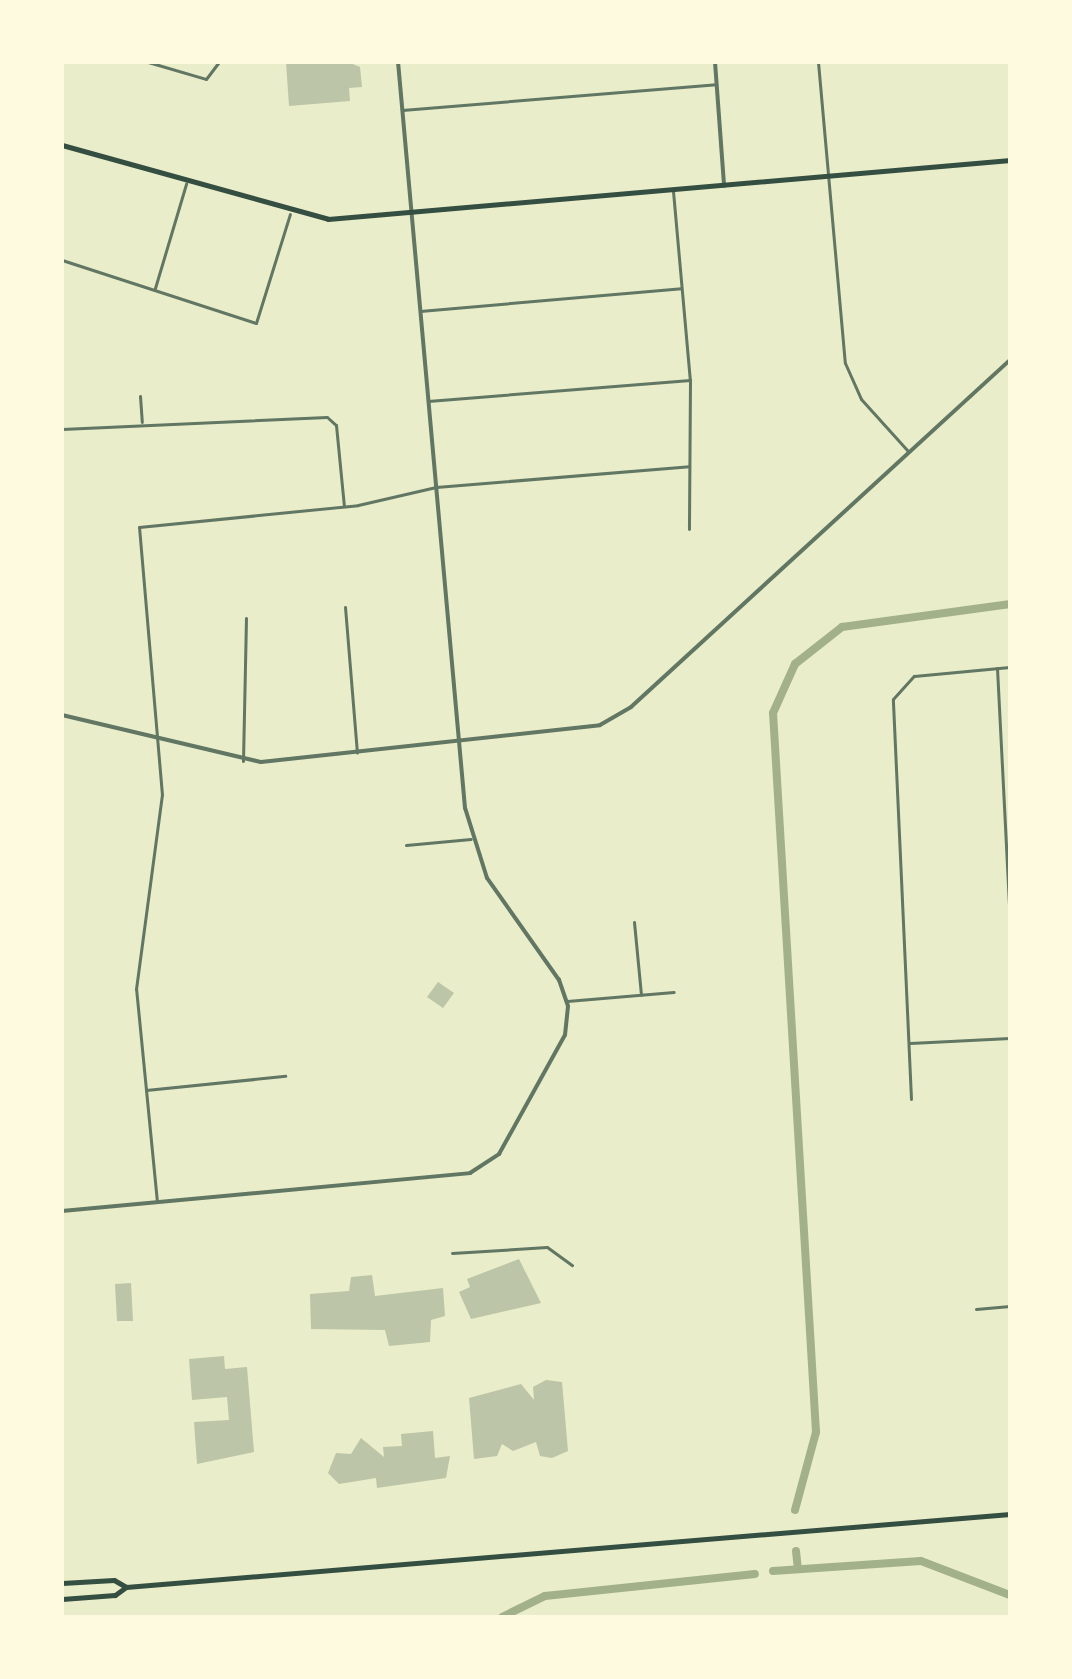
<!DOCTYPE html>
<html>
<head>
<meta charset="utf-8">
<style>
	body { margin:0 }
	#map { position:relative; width:1072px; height:1679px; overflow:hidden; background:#e9edc9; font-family:Arial,sans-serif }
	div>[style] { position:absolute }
	.canal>* { height:8px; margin:-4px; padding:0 4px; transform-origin:4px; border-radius:4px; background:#a3b18a }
	.building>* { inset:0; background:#bcc5a7 }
	.minor>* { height:3px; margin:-1.5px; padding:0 1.5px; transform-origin:1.5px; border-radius:1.5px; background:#617663 }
	.tertiary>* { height:4px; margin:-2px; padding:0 2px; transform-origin:2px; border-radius:2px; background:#617663 }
	.primary>* { height:5px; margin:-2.5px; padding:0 2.5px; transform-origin:2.5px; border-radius:2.5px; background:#344e41 }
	span { translate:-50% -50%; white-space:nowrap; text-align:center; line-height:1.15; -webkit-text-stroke:7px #fefae0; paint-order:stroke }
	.frame { position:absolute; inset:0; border:64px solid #fefae0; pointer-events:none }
</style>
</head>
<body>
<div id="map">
	<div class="canal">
		<i style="left:795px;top:1510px;width:81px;rotate:-74.9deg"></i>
		<i style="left:816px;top:1432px;width:720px;rotate:-93.42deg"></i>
		<i style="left:773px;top:713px;width:54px;rotate:-65.8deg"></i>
		<i style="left:795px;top:664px;width:60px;rotate:-38.2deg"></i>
		<i style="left:842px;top:627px;width:170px;rotate:-7.8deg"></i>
		<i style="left:796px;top:1551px;width:18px;rotate:84deg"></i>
		<i style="left:773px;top:1571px;width:148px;rotate:-3.9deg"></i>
		<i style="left:921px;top:1561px;width:95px;rotate:20.9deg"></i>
		<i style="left:502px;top:1617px;width:48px;rotate:-26deg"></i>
		<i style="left:545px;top:1596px;width:211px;rotate:-6deg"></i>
	</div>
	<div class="building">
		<i style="clip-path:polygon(286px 62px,348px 62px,360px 67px,362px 87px,349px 88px,350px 101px,289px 106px)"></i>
		<i style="clip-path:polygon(438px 982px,454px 993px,443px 1008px,427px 997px)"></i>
		<i style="clip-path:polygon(519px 1259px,541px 1303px,471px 1319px,459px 1292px,470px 1287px,467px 1279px)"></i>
		<i style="clip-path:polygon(372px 1275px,375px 1296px,443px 1288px,445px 1316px,431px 1320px,430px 1342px,389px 1346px,385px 1330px,311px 1329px,310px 1294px,349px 1291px,351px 1277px)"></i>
		<i style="clip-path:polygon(131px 1283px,133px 1321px,117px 1321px,115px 1284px)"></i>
		<i style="clip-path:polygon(224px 1356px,225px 1369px,247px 1367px,254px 1452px,197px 1464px,194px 1422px,229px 1420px,227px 1397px,192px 1400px,189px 1359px)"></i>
		<i style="clip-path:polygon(546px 1380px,562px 1382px,568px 1451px,552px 1458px,540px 1456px,536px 1442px,513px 1451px,502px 1444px,497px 1456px,474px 1459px,469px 1398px,521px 1384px,534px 1400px,533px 1387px)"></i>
		<i style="clip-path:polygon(433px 1431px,435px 1458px,450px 1456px,446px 1478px,377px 1488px,376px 1478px,339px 1484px,328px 1473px,336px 1453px,351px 1454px,361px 1438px,384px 1457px,383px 1447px,402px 1446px,401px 1434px)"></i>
	</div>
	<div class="minor">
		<i style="left:148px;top:62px;width:60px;rotate:16.3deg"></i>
		<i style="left:206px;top:79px;width:21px;rotate:-53deg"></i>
		<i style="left:818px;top:62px;width:302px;rotate:84.9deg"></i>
		<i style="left:845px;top:363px;width:39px;rotate:66deg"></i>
		<i style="left:861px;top:399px;width:70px;rotate:47.9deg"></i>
		<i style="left:402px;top:110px;width:315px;rotate:-4.7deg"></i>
		<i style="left:673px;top:191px;width:190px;rotate:84.9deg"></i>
		<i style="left:690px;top:380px;width:149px;rotate:90.4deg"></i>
		<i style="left:62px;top:260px;width:204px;rotate:18deg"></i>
		<i style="left:256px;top:323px;width:114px;rotate:-72.7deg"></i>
		<i style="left:155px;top:288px;width:109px;rotate:-73.4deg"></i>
		<i style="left:420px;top:311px;width:262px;rotate:-5deg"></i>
		<i style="left:140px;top:396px;width:26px;rotate:86deg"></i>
		<i style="left:428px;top:401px;width:263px;rotate:-4.6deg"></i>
		<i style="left:62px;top:429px;width:265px;rotate:-2.6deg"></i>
		<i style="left:327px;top:417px;width:12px;rotate:42deg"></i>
		<i style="left:336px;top:425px;width:81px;rotate:84.4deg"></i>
		<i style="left:345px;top:607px;width:146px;rotate:85.3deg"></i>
		<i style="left:997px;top:668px;width:259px;rotate:87.1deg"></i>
		<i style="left:243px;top:761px;width:143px;rotate:-88.8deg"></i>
		<i style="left:406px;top:845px;width:65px;rotate:-5.3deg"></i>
		<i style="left:634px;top:922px;width:73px;rotate:84.5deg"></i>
		<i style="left:567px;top:1001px;width:107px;rotate:-4.8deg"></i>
		<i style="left:910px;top:1043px;width:100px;rotate:-2.9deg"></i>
		<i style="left:146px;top:1090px;width:140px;rotate:-5.8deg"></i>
		<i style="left:911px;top:1099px;width:400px;rotate:-92.6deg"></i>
		<i style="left:893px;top:699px;width:31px;rotate:-48deg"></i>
		<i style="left:914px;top:676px;width:96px;rotate:-5.4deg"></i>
		<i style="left:157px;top:1202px;width:214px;rotate:-95.6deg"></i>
		<i style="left:136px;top:989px;width:196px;rotate:-82.4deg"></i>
		<i style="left:162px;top:795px;width:269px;rotate:-94.9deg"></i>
		<i style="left:139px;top:527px;width:220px;rotate:-5.7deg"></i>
		<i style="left:358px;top:505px;width:80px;rotate:-13deg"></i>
		<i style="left:436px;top:487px;width:254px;rotate:-4.7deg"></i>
		<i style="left:452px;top:1253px;width:95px;rotate:-3.6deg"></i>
		<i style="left:547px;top:1247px;width:31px;rotate:36deg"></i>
		<i style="left:976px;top:1309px;width:34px;rotate:-5deg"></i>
	</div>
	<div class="tertiary">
		<i style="left:715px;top:62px;width:124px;rotate:85.8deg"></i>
		<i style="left:62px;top:715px;width:204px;rotate:13.3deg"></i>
		<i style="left:261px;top:762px;width:341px;rotate:-6.2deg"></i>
		<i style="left:600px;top:725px;width:36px;rotate:-30deg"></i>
		<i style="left:631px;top:707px;width:514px;rotate:-42.48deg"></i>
		<i style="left:62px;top:1211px;width:410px;rotate:-5.3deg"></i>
		<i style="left:470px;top:1173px;width:35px;rotate:-33deg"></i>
		<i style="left:499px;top:1154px;width:136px;rotate:-61deg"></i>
		<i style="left:565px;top:1035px;width:29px;rotate:-84deg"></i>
		<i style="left:568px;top:1006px;width:28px;rotate:-109deg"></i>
		<i style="left:559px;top:980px;width:125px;rotate:-125.2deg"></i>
		<i style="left:487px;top:878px;width:73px;rotate:-107.4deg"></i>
		<i style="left:465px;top:808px;width:749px;rotate:-95.13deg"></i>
	</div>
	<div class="primary">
		<i style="left:62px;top:145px;width:276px;rotate:15.5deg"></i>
		<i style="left:328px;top:219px;width:685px;rotate:-4.94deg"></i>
		<i style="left:62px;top:1583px;width:52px;rotate:-3.3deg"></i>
		<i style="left:114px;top:1580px;width:14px;rotate:30deg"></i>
		<i style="left:126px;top:1587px;width:887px;rotate:-4.72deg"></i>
		<i style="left:62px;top:1599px;width:53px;rotate:-4.3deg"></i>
		<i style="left:115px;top:1595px;width:14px;rotate:-36deg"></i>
	</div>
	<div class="frame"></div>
</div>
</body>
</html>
